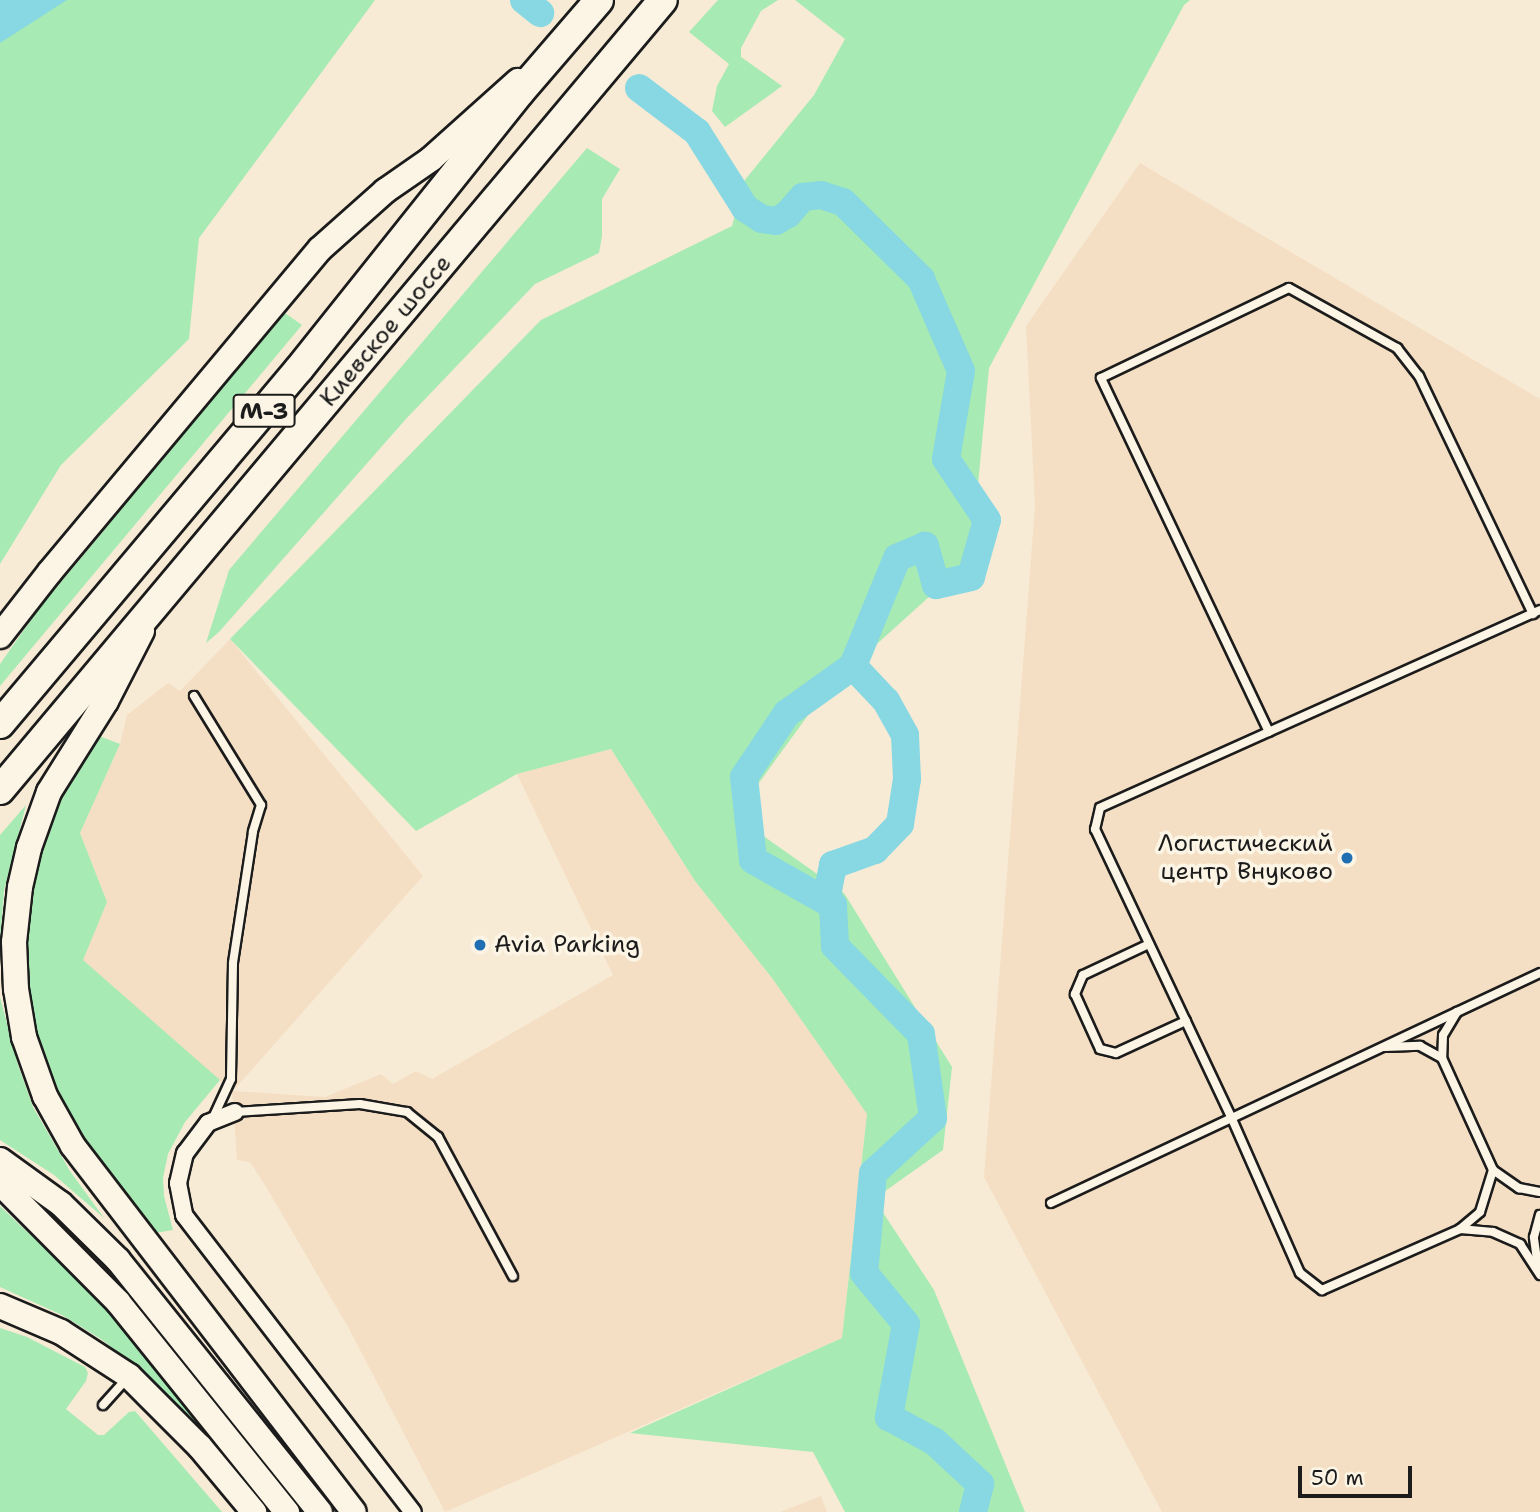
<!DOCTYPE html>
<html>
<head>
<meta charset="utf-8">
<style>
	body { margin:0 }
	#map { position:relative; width:1540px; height:1512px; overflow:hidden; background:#f8ebd6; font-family:"Shantell Sans",sans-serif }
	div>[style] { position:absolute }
	.built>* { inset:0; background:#f4dfc4 }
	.green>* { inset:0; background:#a7eab4 }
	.water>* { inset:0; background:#87d8e2 }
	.river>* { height:28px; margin:-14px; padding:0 14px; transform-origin:14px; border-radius:14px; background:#87d8e2 }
	.roads { filter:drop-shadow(2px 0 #1c1c1c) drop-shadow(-2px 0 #1c1c1c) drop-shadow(0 2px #1c1c1c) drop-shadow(0 -2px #1c1c1c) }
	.lane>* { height:8px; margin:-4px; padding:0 4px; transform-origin:4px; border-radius:4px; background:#fcf5e5 }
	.street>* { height:16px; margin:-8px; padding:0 8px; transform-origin:8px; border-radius:8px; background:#fcf5e5 }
	.primary>* { height:24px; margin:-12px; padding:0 12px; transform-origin:12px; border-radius:12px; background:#fcf5e5 }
	.highway>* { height:28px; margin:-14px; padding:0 14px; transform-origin:14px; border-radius:14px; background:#fcf5e5 }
	.dots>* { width:19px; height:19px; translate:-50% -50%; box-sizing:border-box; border:4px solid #fcf5e5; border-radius:50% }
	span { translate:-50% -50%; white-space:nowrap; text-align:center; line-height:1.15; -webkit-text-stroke:7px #fcf5e5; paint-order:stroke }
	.shield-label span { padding:2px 5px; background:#fcf5e5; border:2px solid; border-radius:5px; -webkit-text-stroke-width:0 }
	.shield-label { font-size:23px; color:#1c1c1c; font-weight:700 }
	.street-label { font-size:24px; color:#1c1c1c }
	.poi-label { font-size:24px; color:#1c1c1c }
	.right { translate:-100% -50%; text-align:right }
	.left { translate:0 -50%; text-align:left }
	.scale { position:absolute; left:1298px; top:1466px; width:114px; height:32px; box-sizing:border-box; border:4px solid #1c1c1c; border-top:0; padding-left:9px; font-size:21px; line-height:24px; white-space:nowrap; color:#1c1c1c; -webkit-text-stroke:5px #fcf5e5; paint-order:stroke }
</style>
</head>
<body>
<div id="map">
	<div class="built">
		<i style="clip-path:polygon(1140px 163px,1540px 399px,1540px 1512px,1162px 1512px,984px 1177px,1035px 506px,1026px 326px)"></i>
		<i style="clip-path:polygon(230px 639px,423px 876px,233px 1091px,325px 1097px,381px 1074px,393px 1084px,416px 1071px,432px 1079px,613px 975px,517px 774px,611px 749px,695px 881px,772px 978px,867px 1114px,842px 1338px,445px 1512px,348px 1327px,265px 1185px,250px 1162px,237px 1160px,232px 1091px,82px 960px,107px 902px,80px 833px,120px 744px,127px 715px,168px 683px,180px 691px)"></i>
		<i style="clip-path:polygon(821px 1496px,827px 1512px,780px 1512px)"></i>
	</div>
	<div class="green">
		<i style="clip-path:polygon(0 0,375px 0,199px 238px,189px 339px,61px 465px,0 564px)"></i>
		<i style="clip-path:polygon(718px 0,785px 0,778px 0,761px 11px,741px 48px,741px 57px,782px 86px,725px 127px,712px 111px,717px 86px,729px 64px,689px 32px)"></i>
		<i style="clip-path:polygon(795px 0,1190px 0,1184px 5px,989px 368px,971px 559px,827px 689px,735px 816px,844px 893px,952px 1067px,943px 1150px,874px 1199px,934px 1290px,1025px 1512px,845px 1512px,813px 1452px,630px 1433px,842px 1338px,867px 1114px,772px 978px,695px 881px,611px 749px,517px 774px,416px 831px,230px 639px,541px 320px,732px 226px,744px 181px,814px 95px,845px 39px)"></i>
		<i style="clip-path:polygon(587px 148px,620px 169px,602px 199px,602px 236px,599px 253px,535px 284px,405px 420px,219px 632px,206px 643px,229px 570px)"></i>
		<i style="clip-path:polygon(282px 311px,302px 325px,0 686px,0 664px,40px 607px,110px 523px,108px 520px)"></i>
		<i style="clip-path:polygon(99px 736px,120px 744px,80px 833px,107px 902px,83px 960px,220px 1080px,185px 1122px,168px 1154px,163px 1178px,164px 1196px,173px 1230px,155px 1233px,69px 1120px,38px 1050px,27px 994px,24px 931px,41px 848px,64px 792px)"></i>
		<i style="clip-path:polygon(26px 805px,4px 891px,0 941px,0 835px)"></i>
		<i style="clip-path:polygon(0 997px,18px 1065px,33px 1107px,70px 1171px,104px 1218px,54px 1175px,0 1140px)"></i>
		<i style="clip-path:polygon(0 1206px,100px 1301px,207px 1434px,151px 1378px,101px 1339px,62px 1315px,0 1287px)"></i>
		<i style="clip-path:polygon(0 1328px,27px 1337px,85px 1367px,88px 1373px,86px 1381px,66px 1409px,98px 1435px,104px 1435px,129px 1412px,135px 1411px,222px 1512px,0 1512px)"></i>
	</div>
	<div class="water">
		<i style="clip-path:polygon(0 0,67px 0,0 43px)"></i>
	</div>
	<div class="river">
		<i style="left:524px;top:0;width:21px;rotate:39deg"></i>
		<i style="left:639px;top:88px;width:73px;rotate:37.2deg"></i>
		<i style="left:697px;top:132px;width:90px;rotate:57.7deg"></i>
		<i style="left:745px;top:208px;width:20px;rotate:33deg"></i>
		<i style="left:762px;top:219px;width:14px;rotate:8deg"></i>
		<i style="left:776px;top:221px;width:14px;rotate:-30deg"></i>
		<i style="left:788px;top:214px;width:23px;rotate:-49deg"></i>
		<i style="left:803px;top:197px;width:18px;rotate:-6deg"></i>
		<i style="left:821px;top:195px;width:23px;rotate:18deg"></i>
		<i style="left:843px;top:202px;width:110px;rotate:44.6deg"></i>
		<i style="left:921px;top:279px;width:100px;rotate:66.5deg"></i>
		<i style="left:961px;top:371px;width:89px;rotate:99.7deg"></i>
		<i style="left:946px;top:459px;width:73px;rotate:56.1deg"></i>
		<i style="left:987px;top:520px;width:59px;rotate:105.7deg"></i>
		<i style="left:971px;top:577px;width:36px;rotate:167deg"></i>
		<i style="left:936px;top:585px;width:41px;rotate:-105.8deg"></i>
		<i style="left:925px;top:546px;width:30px;rotate:157deg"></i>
		<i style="left:897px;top:558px;width:117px;rotate:112.2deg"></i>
		<i style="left:853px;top:666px;width:81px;rotate:144.5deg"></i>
		<i style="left:787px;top:713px;width:77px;rotate:123.9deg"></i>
		<i style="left:744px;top:777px;width:83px;rotate:83.8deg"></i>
		<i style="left:753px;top:860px;width:92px;rotate:29.4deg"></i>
		<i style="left:833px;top:905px;width:41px;rotate:87.2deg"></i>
		<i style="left:835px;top:946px;width:123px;rotate:45.7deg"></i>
		<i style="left:921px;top:1034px;width:85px;rotate:81.9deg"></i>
		<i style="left:933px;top:1118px;width:81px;rotate:137.5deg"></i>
		<i style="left:873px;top:1173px;width:100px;rotate:95.1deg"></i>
		<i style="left:864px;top:1273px;width:66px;rotate:50.5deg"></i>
		<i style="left:906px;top:1324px;width:95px;rotate:100.4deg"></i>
		<i style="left:889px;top:1417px;width:52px;rotate:28.5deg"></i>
		<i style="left:935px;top:1442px;width:62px;rotate:43deg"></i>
		<i style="left:980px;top:1484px;width:29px;rotate:104deg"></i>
		<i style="left:826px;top:901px;width:37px;rotate:-79deg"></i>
		<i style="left:833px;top:865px;width:45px;rotate:-19.7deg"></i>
		<i style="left:875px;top:850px;width:36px;rotate:-46deg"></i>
		<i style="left:900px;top:824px;width:46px;rotate:-81.2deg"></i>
		<i style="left:907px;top:779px;width:44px;rotate:-92.6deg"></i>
		<i style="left:905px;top:735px;width:39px;rotate:-119deg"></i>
		<i style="left:886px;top:701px;width:48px;rotate:-133.3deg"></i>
	</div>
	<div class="roads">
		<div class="lane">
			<i style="left:1540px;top:610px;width:482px;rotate:155.8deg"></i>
			<i style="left:1100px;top:808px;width:22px;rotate:103deg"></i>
			<i style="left:1095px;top:829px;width:321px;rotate:64.7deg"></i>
			<i style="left:1232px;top:1119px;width:168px;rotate:66.2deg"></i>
			<i style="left:1300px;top:1273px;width:28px;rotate:38deg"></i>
			<i style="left:1322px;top:1290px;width:151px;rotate:-23.8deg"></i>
			<i style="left:1460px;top:1229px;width:33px;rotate:5deg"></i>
			<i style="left:1493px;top:1232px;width:30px;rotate:24deg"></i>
			<i style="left:1520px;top:1244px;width:37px;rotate:57deg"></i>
			<i style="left:194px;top:696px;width:128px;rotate:58.4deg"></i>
			<i style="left:261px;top:805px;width:28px;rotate:107deg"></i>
			<i style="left:253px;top:832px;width:133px;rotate:98.7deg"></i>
			<i style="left:233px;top:963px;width:116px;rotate:91deg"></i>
			<i style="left:231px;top:1079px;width:43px;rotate:114.8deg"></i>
			<i style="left:1269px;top:732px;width:392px;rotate:-115.4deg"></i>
			<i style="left:1101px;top:378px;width:208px;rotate:-25.6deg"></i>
			<i style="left:1289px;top:288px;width:124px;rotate:29.1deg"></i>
			<i style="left:1397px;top:348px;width:36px;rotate:52deg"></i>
			<i style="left:1419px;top:376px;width:264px;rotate:64.4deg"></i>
			<i style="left:1149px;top:944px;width:73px;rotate:154.8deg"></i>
			<i style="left:1083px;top:975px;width:21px;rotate:113deg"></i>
			<i style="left:1075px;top:994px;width:60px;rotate:65.6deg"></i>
			<i style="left:1100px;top:1049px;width:16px;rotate:14deg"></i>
			<i style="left:1116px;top:1053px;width:77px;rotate:-24.6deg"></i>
			<i style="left:1540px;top:973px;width:92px;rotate:154.8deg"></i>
			<i style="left:1457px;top:1012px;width:27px;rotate:121deg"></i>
			<i style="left:1443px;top:1035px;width:23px;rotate:92deg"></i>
			<i style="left:1442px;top:1058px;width:123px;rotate:65.5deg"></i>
			<i style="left:1493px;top:1170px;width:32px;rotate:35deg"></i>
			<i style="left:1519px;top:1188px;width:21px;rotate:11deg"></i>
			<i style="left:1385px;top:1047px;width:35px;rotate:-2deg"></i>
			<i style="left:1420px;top:1046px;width:25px;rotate:29deg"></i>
			<i style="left:235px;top:1112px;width:125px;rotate:-3.7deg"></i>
			<i style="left:360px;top:1104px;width:48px;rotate:9.7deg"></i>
			<i style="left:407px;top:1112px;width:40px;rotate:39deg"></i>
			<i style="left:438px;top:1137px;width:158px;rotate:61.7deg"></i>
			<i style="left:1051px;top:1203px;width:449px;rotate:-25.2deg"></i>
			<i style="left:1460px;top:1229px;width:26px;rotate:-40deg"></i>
			<i style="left:1480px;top:1212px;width:44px;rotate:-72.8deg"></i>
			<i style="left:1538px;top:1267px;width:30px;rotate:-98deg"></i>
			<i style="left:1534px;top:1237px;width:23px;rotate:-75deg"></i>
			<i style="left:103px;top:1405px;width:36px;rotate:-48deg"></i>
		</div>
		<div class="street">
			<i style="left:235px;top:1112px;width:29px;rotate:158deg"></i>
			<i style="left:208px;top:1123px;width:38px;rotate:127deg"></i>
			<i style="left:185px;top:1153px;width:31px;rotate:103deg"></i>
			<i style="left:178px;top:1183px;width:33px;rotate:79deg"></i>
			<i style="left:184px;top:1215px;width:375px;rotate:52.4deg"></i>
		</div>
		<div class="primary">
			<i style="left:142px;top:631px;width:79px;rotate:117.2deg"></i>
			<i style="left:106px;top:701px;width:107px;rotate:122.1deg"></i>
			<i style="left:49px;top:792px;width:59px;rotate:109.7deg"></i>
			<i style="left:29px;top:848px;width:40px;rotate:103deg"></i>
			<i style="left:20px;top:887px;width:55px;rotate:96.2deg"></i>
			<i style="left:14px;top:942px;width:47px;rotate:87.6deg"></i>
			<i style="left:16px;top:989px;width:49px;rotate:80.5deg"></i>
			<i style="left:24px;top:1037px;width:63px;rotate:70.4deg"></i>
			<i style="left:45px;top:1096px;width:57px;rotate:60.8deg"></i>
			<i style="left:73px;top:1146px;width:461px;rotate:52.5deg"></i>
			<i style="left:0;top:636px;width:80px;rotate:-52.1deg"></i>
			<i style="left:49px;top:573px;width:422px;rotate:-50.1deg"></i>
			<i style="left:320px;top:249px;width:87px;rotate:-41.7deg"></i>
			<i style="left:385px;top:191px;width:56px;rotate:-34.8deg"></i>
			<i style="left:431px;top:159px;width:117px;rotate:-41.9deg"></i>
			<i style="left:0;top:1160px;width:75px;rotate:35.8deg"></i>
			<i style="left:61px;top:1204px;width:80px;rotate:44.5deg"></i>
			<i style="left:118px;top:1260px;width:323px;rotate:51.3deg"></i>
			<i style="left:0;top:1183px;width:168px;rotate:45.2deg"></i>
			<i style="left:118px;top:1302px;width:270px;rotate:51.2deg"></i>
			<i style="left:0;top:1306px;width:66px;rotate:23.1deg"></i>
			<i style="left:61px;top:1332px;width:81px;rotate:32.9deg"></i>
			<i style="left:129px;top:1376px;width:100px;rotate:45deg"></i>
			<i style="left:200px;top:1447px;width:85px;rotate:50.3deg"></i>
		</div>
		<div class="highway">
			<i style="left:0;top:724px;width:464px;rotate:-49.9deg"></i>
			<i style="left:299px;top:369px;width:354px;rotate:-51.4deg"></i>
			<i style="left:520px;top:92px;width:121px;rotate:-49.3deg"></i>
			<i style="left:0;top:790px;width:1031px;rotate:-50deg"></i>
		</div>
	</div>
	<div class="dots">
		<i style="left:1347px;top:858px;background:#1f6fb2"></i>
		<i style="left:480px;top:945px;background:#1f6fb2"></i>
	</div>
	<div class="shield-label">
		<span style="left:264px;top:411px">М-3</span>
	</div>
	<div class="street-label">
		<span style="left:386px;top:331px;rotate:-50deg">Киевское шоссе</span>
	</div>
	<div class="poi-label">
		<span class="right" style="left:1333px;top:858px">Логистический<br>центр Внуково</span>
		<span class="left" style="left:494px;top:945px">Avia Parking</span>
	</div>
	<div class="scale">50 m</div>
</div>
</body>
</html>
